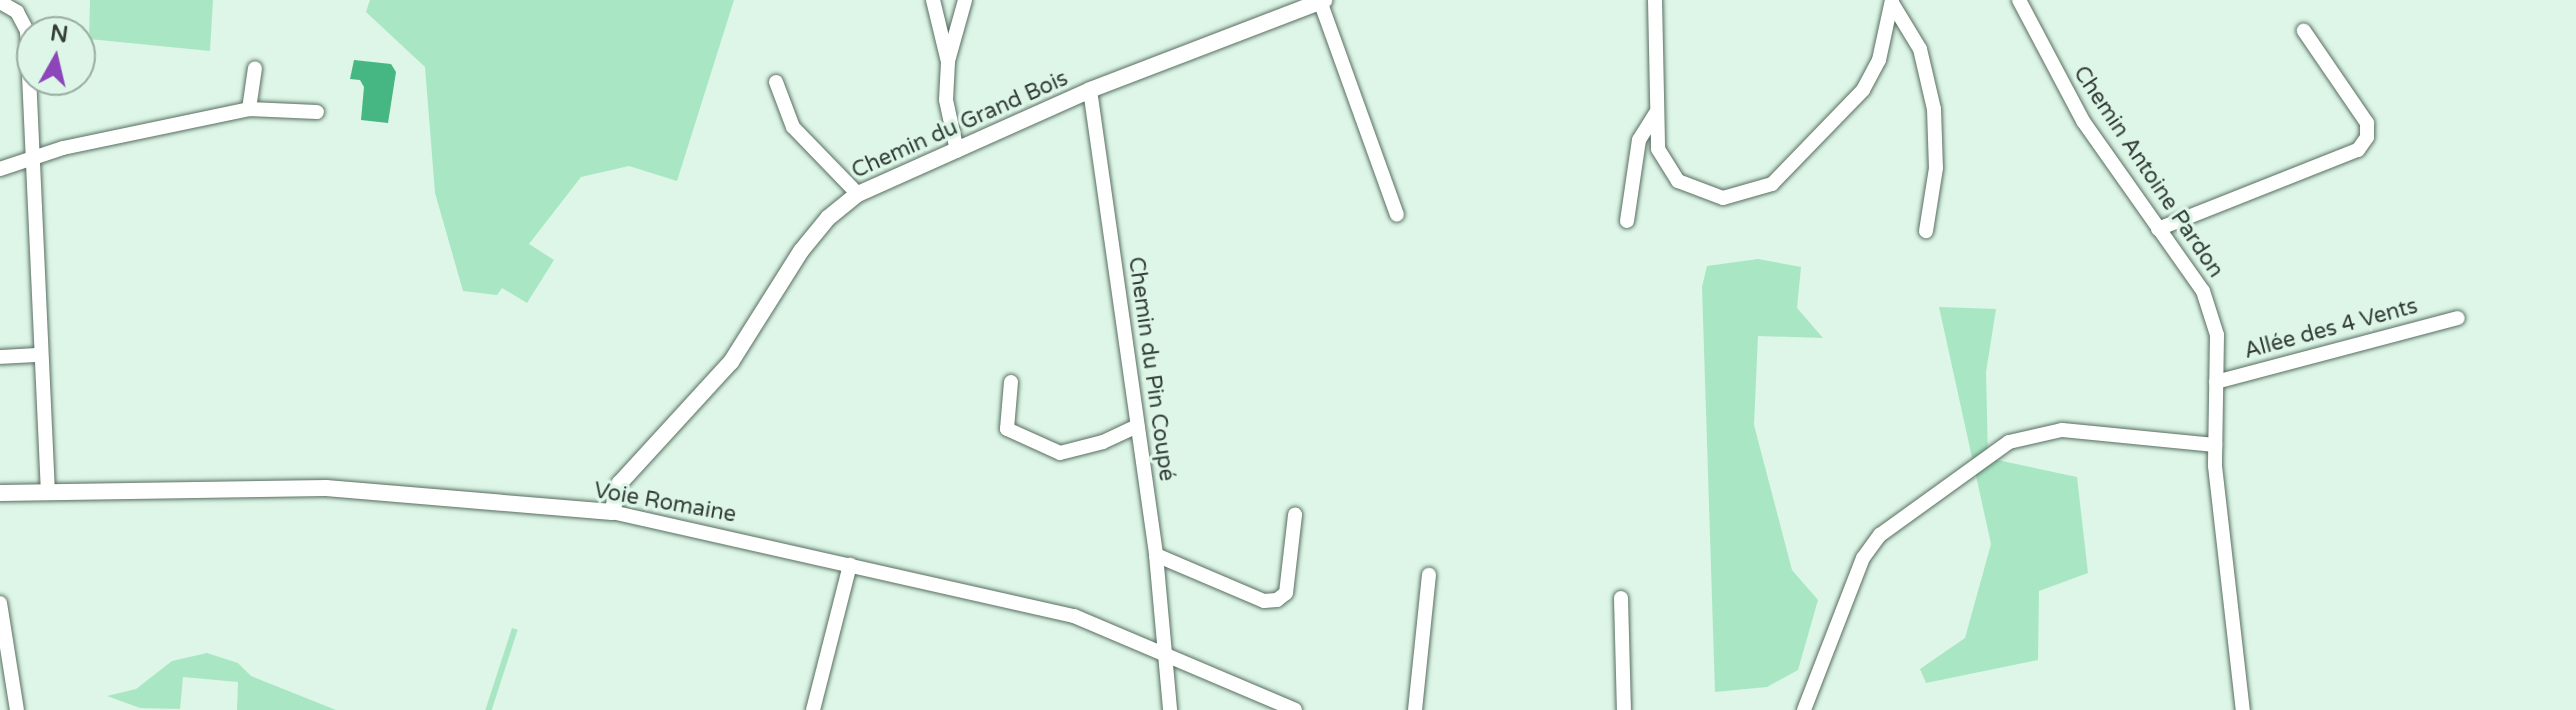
<!DOCTYPE html>
<meta charset="utf-8">
<style>
body{margin:0}
#map{position:relative;width:2576px;height:710px;overflow:hidden;background:#ddf6e7;font-family:"Varela Round",sans-serif}
div>[style]{position:absolute}
.green>*{inset:0;background:#a9e7c4;transform-origin:0 0}
.water>*{inset:0;background:#46b782}
.roads{filter:drop-shadow(0 0 2px #586e61) drop-shadow(0 0 2px #586e61)}
.minor>*{height:14px;margin:-7px;padding:0 7px;transform-origin:7px;border-radius:7px;background:#fff}
.tertiary>*{height:16px;margin:-8px;padding:0 8px;transform-origin:8px;border-radius:8px;background:#fff}
span{translate:-50% -50%;white-space:nowrap;text-align:center;line-height:1.15;-webkit-text-stroke:7px #ddf6e7;paint-order:stroke}
.street-label{font-size:22px;color:#343e38}
.north{position:absolute;left:16px;top:16px;width:80px;height:80px;box-sizing:border-box;background:#ddf6e7;border:2px solid #99aca1;border-radius:50%;rotate:8deg;font-size:22px;font-weight:700;line-height:32px;text-align:center;color:#343e38}
.north::after{content:'';display:block;margin:auto;width:28px;height:36px;background:#8c46b9;clip-path:polygon(50% 0,100% 100%,50% 72%,0 100%)}
</style>
<div id="map">
<div class="green">
<div style="clip-path:polygon(90px 0,213px 0,210px 51px,89px 39px)"></div>
<div style="clip-path:polygon(370px 0,734px 0,677px 181px,629px 166px,581px 177px,529px 244px,554px 260px,527px 303px,502px 288px,497px 295px,463px 291px,435px 193px,425px 67px,366px 12px)"></div>
<div style="clip-path:polygon(1758px 259px,1801px 267px,1797px 308px,1823px 338px,1758px 336px,1754px 425px,1792px 570px,1818px 600px,1798px 670px,1767px 687px,1715px 692px,1702px 287px,1707px 266px)"></div>
<div style="clip-path:polygon(1939px 307px,1996px 309px,1986px 372px,1988px 458px,2077px 477px,2088px 573px,2039px 591px,2038px 660px,1926px 683px,1920px 669px,1965px 638px,1991px 544px)"></div>
<div style="left:512px;top:628px;width:6px;height:88px;rotate:18deg"></div>
<div style="clip-path:polygon(207px 653px,238px 663px,251px 676px,336px 710px,237px 710px,238px 682px,183px 677px,180px 709px,140px 708px,107px 696px,136px 689px,172px 661px)"></div>
</div>
<div class="water">
<div style="clip-path:polygon(354px 60px,391px 64px,396px 72px,388px 123px,361px 120px,364px 87px,360px 80px,350px 79px)"></div>
</div>
<div class="roads">
<div class="minor">
<div style="left:933px;top:0;width:64px;rotate:76.4deg"></div>
<div style="left:948px;top:62px;width:38px;rotate:93deg"></div>
<div style="left:946px;top:100px;width:52px;rotate:77.8deg"></div>
<div style="left:1655px;top:0;width:149px;rotate:88.8deg"></div>
<div style="left:1658px;top:149px;width:38px;rotate:58deg"></div>
<div style="left:1678px;top:181px;width:48px;rotate:20.7deg"></div>
<div style="left:1723px;top:198px;width:51px;rotate:-15.9deg"></div>
<div style="left:1772px;top:184px;width:131px;rotate:-45.9deg"></div>
<div style="left:1863px;top:90px;width:34px;rotate:-62deg"></div>
<div style="left:1879px;top:60px;width:61px;rotate:-77.8deg"></div>
<div style="left:2019px;top:0;width:137px;rotate:62.1deg"></div>
<div style="left:2083px;top:121px;width:208px;rotate:54.8deg"></div>
<div style="left:2203px;top:291px;width:46px;rotate:72.3deg"></div>
<div style="left:2217px;top:335px;width:131px;rotate:90.9deg"></div>
<div style="left:2215px;top:466px;width:246px;rotate:83.5deg"></div>
<div style="left:1320px;top:1px;width:227px;rotate:70.2deg"></div>
<div style="left:0;top:2px;width:20px;rotate:30deg"></div>
<div style="left:17px;top:12px;width:21px;rotate:62deg"></div>
<div style="left:27px;top:31px;width:461px;rotate:87.4deg"></div>
<div style="left:1892px;top:3px;width:54px;rotate:58.7deg"></div>
<div style="left:1920px;top:49px;width:62px;rotate:76.9deg"></div>
<div style="left:1934px;top:109px;width:59px;rotate:88.1deg"></div>
<div style="left:1936px;top:168px;width:64px;rotate:99deg"></div>
<div style="left:948px;top:61px;width:63px;rotate:-74.4deg"></div>
<div style="left:776px;top:82px;width:48px;rotate:69.3deg"></div>
<div style="left:793px;top:127px;width:93px;rotate:45.9deg"></div>
<div style="left:1090px;top:90px;width:470px;rotate:81.9deg"></div>
<div style="left:1156px;top:555px;width:156px;rotate:84.8deg"></div>
<div style="left:249px;top:109px;width:41px;rotate:-81.7deg"></div>
<div style="left:0;top:169px;width:66px;rotate:-18.4deg"></div>
<div style="left:63px;top:148px;width:190px;rotate:-11.8deg"></div>
<div style="left:249px;top:109px;width:68px;rotate:2.5deg"></div>
<div style="left:1627px;top:221px;width:82px;rotate:-81.6deg"></div>
<div style="left:1639px;top:140px;width:31px;rotate:-58deg"></div>
<div style="left:2158px;top:229px;width:215px;rotate:-21.6deg"></div>
<div style="left:2358px;top:150px;width:16px;rotate:-55deg"></div>
<div style="left:2367px;top:137px;width:14px;rotate:-90deg"></div>
<div style="left:2367px;top:123px;width:112px;rotate:-124.4deg"></div>
<div style="left:0;top:357px;width:39px;rotate:-3deg"></div>
<div style="left:1011px;top:382px;width:47px;rotate:94.9deg"></div>
<div style="left:1007px;top:429px;width:58px;rotate:24.4deg"></div>
<div style="left:1060px;top:453px;width:44px;rotate:-14.3deg"></div>
<div style="left:1103px;top:442px;width:38px;rotate:-25deg"></div>
<div style="left:2216px;top:382px;width:250px;rotate:-14.8deg"></div>
<div style="left:612px;top:512px;width:474px;rotate:12.7deg"></div>
<div style="left:1074px;top:616px;width:240px;rotate:23deg"></div>
<div style="left:1156px;top:555px;width:117px;rotate:23.1deg"></div>
<div style="left:1264px;top:601px;width:13px;rotate:-4deg"></div>
<div style="left:1277px;top:600px;width:11px;rotate:-38deg"></div>
<div style="left:1286px;top:593px;width:79px;rotate:-83.4deg"></div>
<div style="left:1621px;top:598px;width:112px;rotate:88.5deg"></div>
<div style="left:0;top:603px;width:108px;rotate:81deg"></div>
<div style="left:813px;top:710px;width:150px;rotate:-75.7deg"></div>
<div style="left:1415px;top:710px;width:136px;rotate:-84.1deg"></div>
<div style="left:1804px;top:710px;width:163px;rotate:-68.8deg"></div>
<div style="left:1863px;top:558px;width:29px;rotate:-54deg"></div>
<div style="left:1880px;top:535px;width:159px;rotate:-35.8deg"></div>
<div style="left:2009px;top:442px;width:54px;rotate:-12.8deg"></div>
<div style="left:2062px;top:430px;width:154px;rotate:5.6deg"></div>
</div>
<div class="tertiary">
<div style="left:0;top:493px;width:326px;rotate:-0.9deg"></div>
<div style="left:326px;top:488px;width:287px;rotate:4.8deg"></div>
<div style="left:612px;top:512px;width:30px;rotate:-75deg"></div>
<div style="left:620px;top:483px;width:164px;rotate:-47.5deg"></div>
<div style="left:731px;top:362px;width:131px;rotate:-57.8deg"></div>
<div style="left:801px;top:251px;width:43px;rotate:-50.7deg"></div>
<div style="left:828px;top:218px;width:38px;rotate:-39deg"></div>
<div style="left:858px;top:194px;width:254px;rotate:-24.1deg"></div>
<div style="left:1090px;top:90px;width:251px;rotate:-21deg"></div>
</div>
</div>
<div class="street-label">
<span style="left:960px;top:125px;rotate:-24deg">Chemin du Grand Bois</span>
<span style="left:2148px;top:172px;rotate:56deg">Chemin Antoine Pardon</span>
<span style="left:2331px;top:329px;rotate:-15deg">Allée des 4 Vents</span>
<span style="left:1151px;top:369px;rotate:82deg">Chemin du Pin Coupé</span>
<span style="left:665px;top:503px;rotate:10deg">Voie Romaine</span>
</div>
<div class="north">N</div>
</div>
